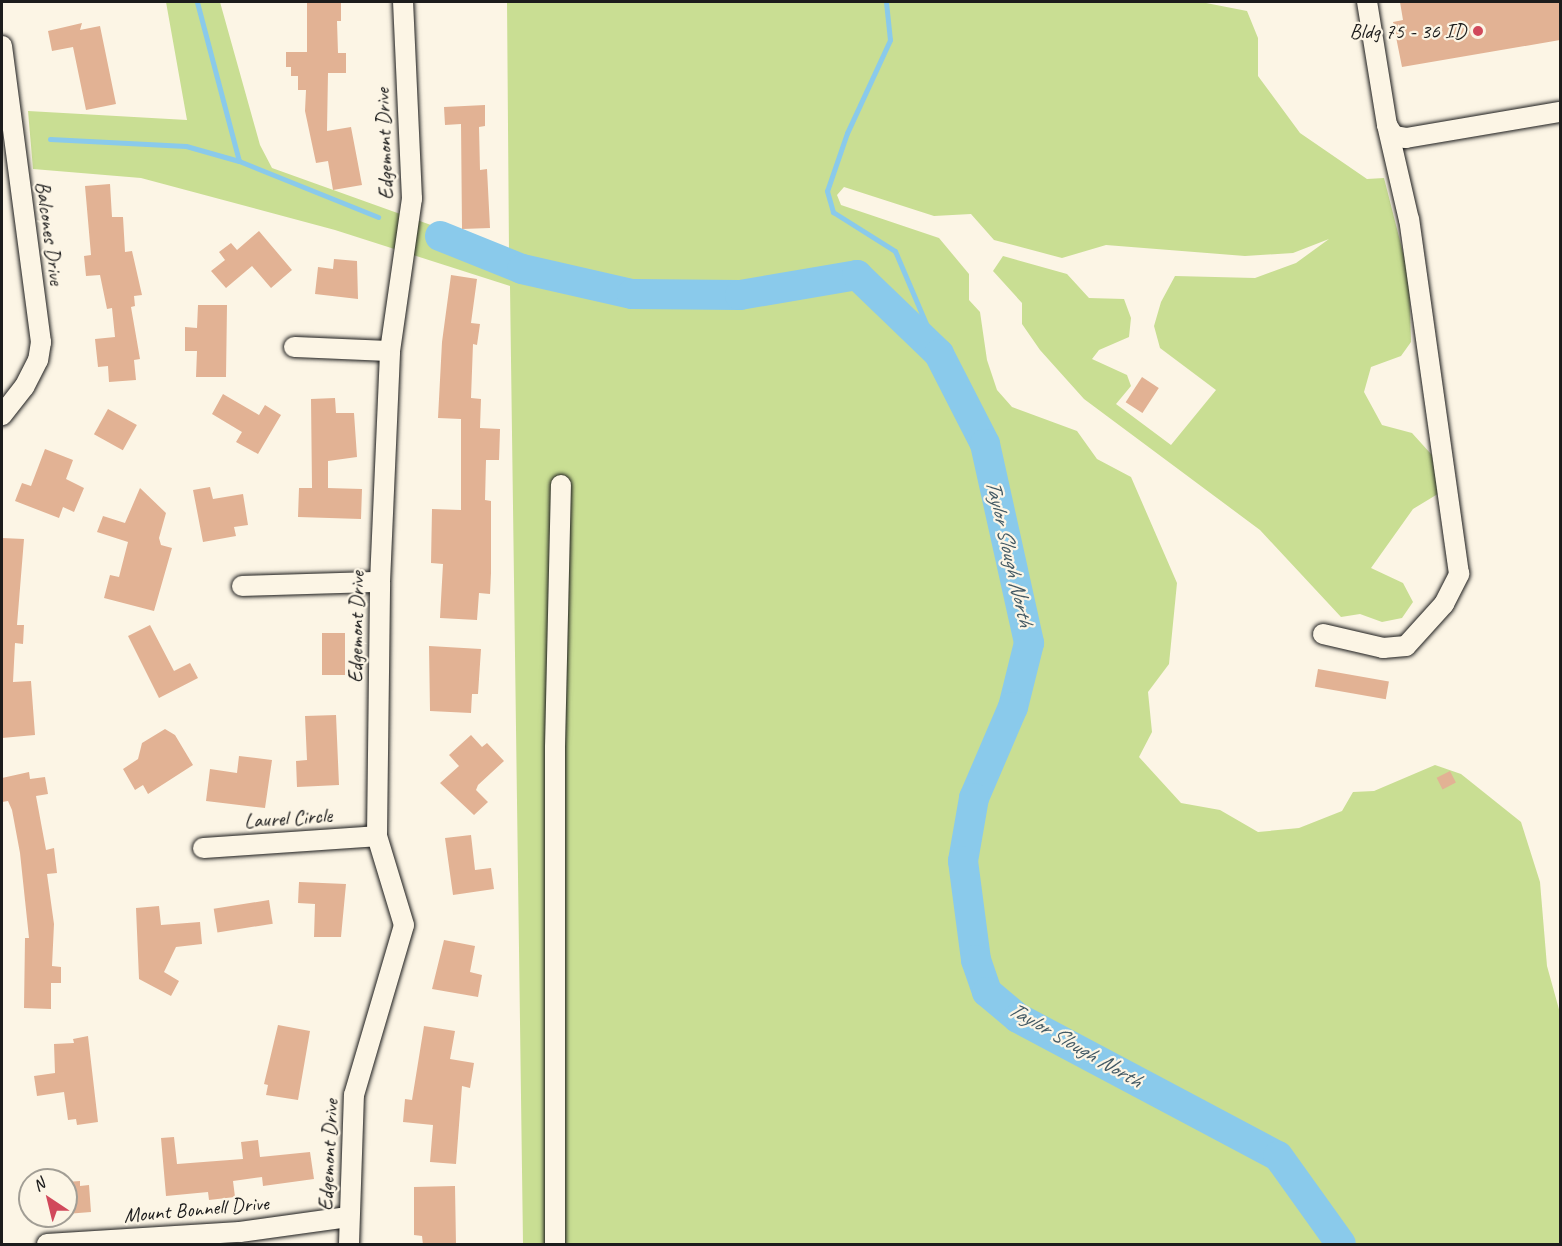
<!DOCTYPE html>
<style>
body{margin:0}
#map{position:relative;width:1562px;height:1246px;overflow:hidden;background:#fcf5e5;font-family:Caveat,sans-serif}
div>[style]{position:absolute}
.green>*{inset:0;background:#c9de93}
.stream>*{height:5px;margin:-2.5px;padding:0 2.5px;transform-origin:2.5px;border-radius:2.5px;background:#8acaeb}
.river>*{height:30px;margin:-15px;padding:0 15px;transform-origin:15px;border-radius:15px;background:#8acaeb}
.building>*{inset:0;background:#e2b294;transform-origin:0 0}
.roads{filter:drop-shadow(0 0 2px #1c1c1c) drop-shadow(0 0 2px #1c1c1c)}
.minor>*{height:20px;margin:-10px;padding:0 10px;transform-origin:10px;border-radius:10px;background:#fcf5e5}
.dots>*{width:16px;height:16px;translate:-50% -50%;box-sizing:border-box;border:3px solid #fcf5e5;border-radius:50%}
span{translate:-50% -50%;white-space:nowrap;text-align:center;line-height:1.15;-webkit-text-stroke:4.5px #fcf5e5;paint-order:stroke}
.poi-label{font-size:21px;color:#1c1c1c}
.right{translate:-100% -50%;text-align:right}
.street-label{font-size:21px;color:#1c1c1c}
.water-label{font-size:22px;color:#425964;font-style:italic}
.frame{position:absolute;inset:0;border:3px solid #1c1c1c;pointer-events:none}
.north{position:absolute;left:18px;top:1168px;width:60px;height:60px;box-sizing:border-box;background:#fcf5e5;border:2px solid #a29e95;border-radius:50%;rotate:325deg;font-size:16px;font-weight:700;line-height:24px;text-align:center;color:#1c1c1c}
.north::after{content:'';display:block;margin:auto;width:21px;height:27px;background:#d1495b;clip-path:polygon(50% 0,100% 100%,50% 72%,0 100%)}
</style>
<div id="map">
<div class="green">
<div style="clip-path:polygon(166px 2px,220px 2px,260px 145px,272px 168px,509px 253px,507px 2px,1201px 2px,1247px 11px,1258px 38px,1258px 76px,1300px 133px,1367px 179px,1384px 178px,1409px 276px,1411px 342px,1401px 356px,1371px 367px,1364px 392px,1382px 425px,1412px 433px,1440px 464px,1441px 492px,1413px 509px,1371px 568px,1403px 583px,1413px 602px,1402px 618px,1382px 622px,1360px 614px,1341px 617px,1260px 530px,1084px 399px,1040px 350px,1022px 324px,1022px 303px,993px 271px,1003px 256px,1067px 274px,1089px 298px,1124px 299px,1131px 318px,1129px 337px,1099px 350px,1092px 359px,1127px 375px,1131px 386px,1116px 404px,1171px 445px,1216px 390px,1160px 348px,1154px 326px,1161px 302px,1175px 276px,1255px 278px,1296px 263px,1329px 239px,1293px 253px,1245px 256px,1106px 245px,1062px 258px,994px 240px,971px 214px,934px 216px,844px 187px,837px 195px,841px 205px,939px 238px,969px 274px,969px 300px,980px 312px,987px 360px,997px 390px,1012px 407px,1077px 431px,1097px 459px,1131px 477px,1177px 583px,1169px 664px,1148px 692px,1152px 732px,1139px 757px,1181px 803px,1220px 810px,1258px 832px,1299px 828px,1342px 811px,1353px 792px,1374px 791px,1435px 765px,1461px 774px,1521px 822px,1540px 882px,1547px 966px,1560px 1013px,1560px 1244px,523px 1244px,510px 286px,335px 230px,141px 178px,33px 169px,28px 111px,187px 120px)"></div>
</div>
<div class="stream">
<div style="left:197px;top:2px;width:164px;rotate:75.2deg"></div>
<div style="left:239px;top:161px;width:150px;rotate:21.9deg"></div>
<div style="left:886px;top:2px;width:38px;rotate:84deg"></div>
<div style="left:890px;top:40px;width:102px;rotate:114.8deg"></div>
<div style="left:847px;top:133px;width:61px;rotate:109deg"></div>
<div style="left:827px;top:191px;width:22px;rotate:74deg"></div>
<div style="left:833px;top:212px;width:73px;rotate:32.2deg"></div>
<div style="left:895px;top:251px;width:112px;rotate:66.9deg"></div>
<div style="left:50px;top:139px;width:136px;rotate:2.9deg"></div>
<div style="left:186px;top:146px;width:55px;rotate:15.8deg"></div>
</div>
<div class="river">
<div style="left:440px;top:236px;width:88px;rotate:21.9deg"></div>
<div style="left:522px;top:269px;width:113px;rotate:12.8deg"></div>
<div style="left:632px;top:294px;width:108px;rotate:0.5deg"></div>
<div style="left:740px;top:295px;width:119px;rotate:-9.7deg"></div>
<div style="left:857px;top:275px;width:114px;rotate:43.9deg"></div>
<div style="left:939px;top:354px;width:101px;rotate:62.9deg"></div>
<div style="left:985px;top:444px;width:204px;rotate:77.5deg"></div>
<div style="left:1029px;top:643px;width:66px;rotate:104deg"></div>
<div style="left:1013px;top:707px;width:99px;rotate:113.2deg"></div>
<div style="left:974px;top:798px;width:64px;rotate:99.9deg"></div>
<div style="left:963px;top:861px;width:100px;rotate:82.5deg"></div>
<div style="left:976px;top:960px;width:34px;rotate:71deg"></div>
<div style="left:987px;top:992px;width:40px;rotate:40deg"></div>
<div style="left:1018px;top:1018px;width:294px;rotate:28deg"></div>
<div style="left:1278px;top:1156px;width:108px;rotate:54.4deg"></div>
</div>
<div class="building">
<div style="clip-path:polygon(307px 2px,341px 2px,341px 21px,337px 21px,338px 53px,346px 53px,346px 73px,328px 73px,327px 131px,351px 127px,362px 185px,333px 190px,328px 161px,316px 163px,305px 111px,306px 90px,298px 90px,298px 76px,291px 76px,291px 67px,286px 67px,286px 52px,307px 52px)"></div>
<div style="clip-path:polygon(1400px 2px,1560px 2px,1560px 40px,1402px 67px,1393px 22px,1403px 20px)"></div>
<div style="clip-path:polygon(82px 23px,80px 30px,100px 26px,116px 104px,86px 110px,73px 47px,52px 51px,48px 31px)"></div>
<div style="clip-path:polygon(485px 105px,485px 126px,479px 127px,480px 170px,487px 169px,490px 228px,462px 229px,461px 124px,445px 125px,444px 107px)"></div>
<div style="clip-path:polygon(110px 184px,112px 217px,123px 217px,125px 252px,132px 251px,142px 295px,134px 296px,135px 306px,131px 307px,140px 359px,134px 360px,136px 380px,109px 382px,108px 366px,98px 367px,95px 339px,115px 337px,112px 308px,107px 309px,100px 275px,86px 276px,84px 256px,91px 255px,85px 186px)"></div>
<div style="clip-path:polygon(259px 231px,292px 270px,271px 288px,252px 266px,226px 288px,211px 271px,225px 260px,219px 252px,231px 243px,237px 250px)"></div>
<div style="clip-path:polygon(334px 259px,357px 261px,358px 299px,315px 294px,318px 267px,333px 269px)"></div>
<div style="clip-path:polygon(451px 275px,477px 279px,471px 323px,480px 324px,477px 345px,473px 344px,471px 398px,481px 399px,480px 428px,500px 429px,499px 460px,486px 460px,485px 500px,491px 501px,491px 573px,490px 594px,479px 593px,477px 620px,440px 618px,443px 564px,431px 563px,432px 509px,461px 510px,461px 419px,438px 418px,442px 342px)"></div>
<div style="clip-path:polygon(198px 305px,227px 305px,226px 377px,196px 377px,197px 351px,185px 351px,185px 327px,197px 328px)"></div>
<div style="left:1142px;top:377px;width:20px;height:30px;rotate:33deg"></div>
<div style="clip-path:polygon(223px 394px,259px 415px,265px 405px,281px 415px,258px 454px,236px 442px,242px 432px,212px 414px)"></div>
<div style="clip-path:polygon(335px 398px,336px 413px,354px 413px,357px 457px,328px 461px,328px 488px,362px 489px,361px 519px,298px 517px,299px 488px,312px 488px,311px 399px)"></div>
<div style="left:108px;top:409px;width:33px;height:29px;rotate:29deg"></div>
<div style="clip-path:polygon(45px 449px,73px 460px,66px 479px,84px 488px,74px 512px,63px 507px,59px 518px,15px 501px,22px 483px,31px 486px)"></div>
<div style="clip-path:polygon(210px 487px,213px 499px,243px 494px,248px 525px,234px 527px,236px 536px,203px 542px,193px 490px)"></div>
<div style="clip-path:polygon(140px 488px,166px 513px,159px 538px,161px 545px,172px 548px,154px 611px,104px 598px,110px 575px,119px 577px,128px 542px,97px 532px,103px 516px,125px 523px)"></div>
<div style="clip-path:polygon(2px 538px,24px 539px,17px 625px,24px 625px,23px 644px,15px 643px,13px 682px,31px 681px,35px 735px,2px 738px)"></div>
<div style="clip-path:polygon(150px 625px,174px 671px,190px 663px,198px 678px,159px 698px,128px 636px)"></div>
<div style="left:322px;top:633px;width:23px;height:42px"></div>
<div style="clip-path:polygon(429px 646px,481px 649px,478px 694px,472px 694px,471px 713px,430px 711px)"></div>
<div style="left:1318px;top:669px;width:72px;height:18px;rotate:10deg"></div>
<div style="clip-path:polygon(336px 715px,339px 785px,297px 787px,296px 761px,307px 760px,305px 716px)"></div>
<div style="clip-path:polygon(165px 729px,175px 735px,193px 765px,148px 794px,143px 785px,135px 790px,123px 769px,138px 759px,142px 743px)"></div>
<div style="clip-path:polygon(471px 735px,482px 747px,487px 743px,504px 761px,478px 785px,476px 790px,488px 802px,474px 815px,440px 783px,459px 766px,449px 755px)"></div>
<div style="clip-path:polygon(239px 756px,272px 760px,265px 808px,206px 801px,210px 769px,237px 773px)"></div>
<div style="left:1450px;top:771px;width:13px;height:15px;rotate:63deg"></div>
<div style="clip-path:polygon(29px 772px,30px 779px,45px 777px,48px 794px,36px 796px,46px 850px,54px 848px,57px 873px,47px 874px,54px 924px,52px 966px,61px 967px,61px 983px,51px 983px,51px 1009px,24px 1008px,25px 938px,29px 938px,20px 853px,12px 810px,8px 801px,2px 802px,2px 778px)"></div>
<div style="clip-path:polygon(471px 835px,475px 870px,491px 868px,494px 889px,453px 895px,445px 838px)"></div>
<div style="clip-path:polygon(299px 882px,346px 884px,341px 937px,314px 937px,315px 904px,298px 903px)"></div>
<div style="left:269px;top:900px;width:24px;height:56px;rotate:81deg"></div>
<div style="clip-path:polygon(159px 906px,161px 925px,200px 922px,202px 944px,176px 947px,164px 972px,179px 981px,171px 996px,139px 979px,136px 908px)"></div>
<div style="clip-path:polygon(444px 940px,475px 946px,470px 972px,482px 975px,478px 997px,432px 989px)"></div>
<div style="clip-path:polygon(278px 1025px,310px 1031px,298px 1100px,266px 1095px,268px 1085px,264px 1084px)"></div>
<div style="clip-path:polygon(424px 1026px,455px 1031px,450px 1059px,474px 1063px,470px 1088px,462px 1086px,456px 1164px,430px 1162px,433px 1125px,403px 1122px,405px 1099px,412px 1100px)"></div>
<div style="clip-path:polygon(88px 1036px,98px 1122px,77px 1125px,76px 1119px,68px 1120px,64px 1092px,37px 1096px,34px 1076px,55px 1073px,54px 1044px,74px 1043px,73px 1039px)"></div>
<div style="clip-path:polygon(174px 1137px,177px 1164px,243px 1159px,241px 1142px,258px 1140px,260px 1157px,310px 1152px,314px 1179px,263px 1186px,262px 1177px,233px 1181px,235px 1197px,209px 1200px,208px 1192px,166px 1196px,161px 1138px)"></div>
<div style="clip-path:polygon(80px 1181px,80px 1186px,89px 1185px,91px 1212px,66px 1214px,66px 1182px)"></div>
<div style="clip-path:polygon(455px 1186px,456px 1245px,423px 1245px,422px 1236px,414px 1235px,414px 1187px)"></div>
</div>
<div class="roads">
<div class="minor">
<div style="left:2px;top:46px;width:299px;rotate:82.5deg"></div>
<div style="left:41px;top:342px;width:18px;rotate:99deg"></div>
<div style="left:38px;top:360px;width:30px;rotate:117deg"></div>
<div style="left:24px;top:387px;width:36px;rotate:128deg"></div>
<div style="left:1387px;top:125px;width:13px;rotate:58deg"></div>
<div style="left:1394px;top:136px;width:12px;rotate:9deg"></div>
<div style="left:1406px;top:138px;width:156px;rotate:-9.6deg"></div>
<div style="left:294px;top:347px;width:96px;rotate:2.4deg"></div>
<div style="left:242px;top:586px;width:138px;rotate:-1.7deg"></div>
<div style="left:1323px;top:634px;width:62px;rotate:13.1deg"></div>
<div style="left:1383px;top:648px;width:23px;rotate:-5deg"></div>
<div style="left:1406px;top:646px;width:57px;rotate:-47.9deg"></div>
<div style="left:1444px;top:604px;width:34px;rotate:-63deg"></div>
<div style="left:1459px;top:574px;width:358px;rotate:-98deg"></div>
<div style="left:1409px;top:220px;width:98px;rotate:-103deg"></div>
<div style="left:1387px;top:125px;width:125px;rotate:-99.2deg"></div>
<div style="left:203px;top:848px;width:174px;rotate:-3.9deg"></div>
<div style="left:47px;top:1244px;width:193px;rotate:-3.6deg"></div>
<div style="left:240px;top:1232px;width:109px;rotate:-7.9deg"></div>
<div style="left:349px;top:1244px;width:149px;rotate:-88.1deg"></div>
<div style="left:354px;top:1095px;width:177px;rotate:-73.6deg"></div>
<div style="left:404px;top:925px;width:93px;rotate:-106.9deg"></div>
<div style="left:377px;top:836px;width:254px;rotate:-89.3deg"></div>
<div style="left:380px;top:582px;width:231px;rotate:-87.5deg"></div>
<div style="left:390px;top:351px;width:154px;rotate:-81.8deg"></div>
<div style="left:412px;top:199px;width:197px;rotate:-92.6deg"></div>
<div style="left:555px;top:1244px;width:497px;rotate:-90deg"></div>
<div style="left:555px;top:747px;width:262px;rotate:-88.7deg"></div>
</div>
</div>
<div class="dots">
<div style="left:1478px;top:31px;background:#d1495b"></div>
</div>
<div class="poi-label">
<span class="right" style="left:1466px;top:31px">Bldg 75 - 36 ID</span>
</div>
<div class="street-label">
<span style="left:384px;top:144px;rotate:-92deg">Edgemont Drive</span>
<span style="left:50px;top:233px;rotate:82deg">Balcones Drive</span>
<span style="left:356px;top:627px;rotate:-89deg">Edgemont Drive</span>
<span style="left:288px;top:818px;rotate:-4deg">Laurel Circle</span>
<span style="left:328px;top:1155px;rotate:-87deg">Edgemont Drive</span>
<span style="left:196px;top:1209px;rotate:-5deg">Mount Bonnell Drive</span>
</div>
<div class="water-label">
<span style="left:1009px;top:553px;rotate:77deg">Taylor Slough North</span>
<span style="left:1075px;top:1045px;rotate:30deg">Taylor Slough North</span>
</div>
<div class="frame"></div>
<div class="north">N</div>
</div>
